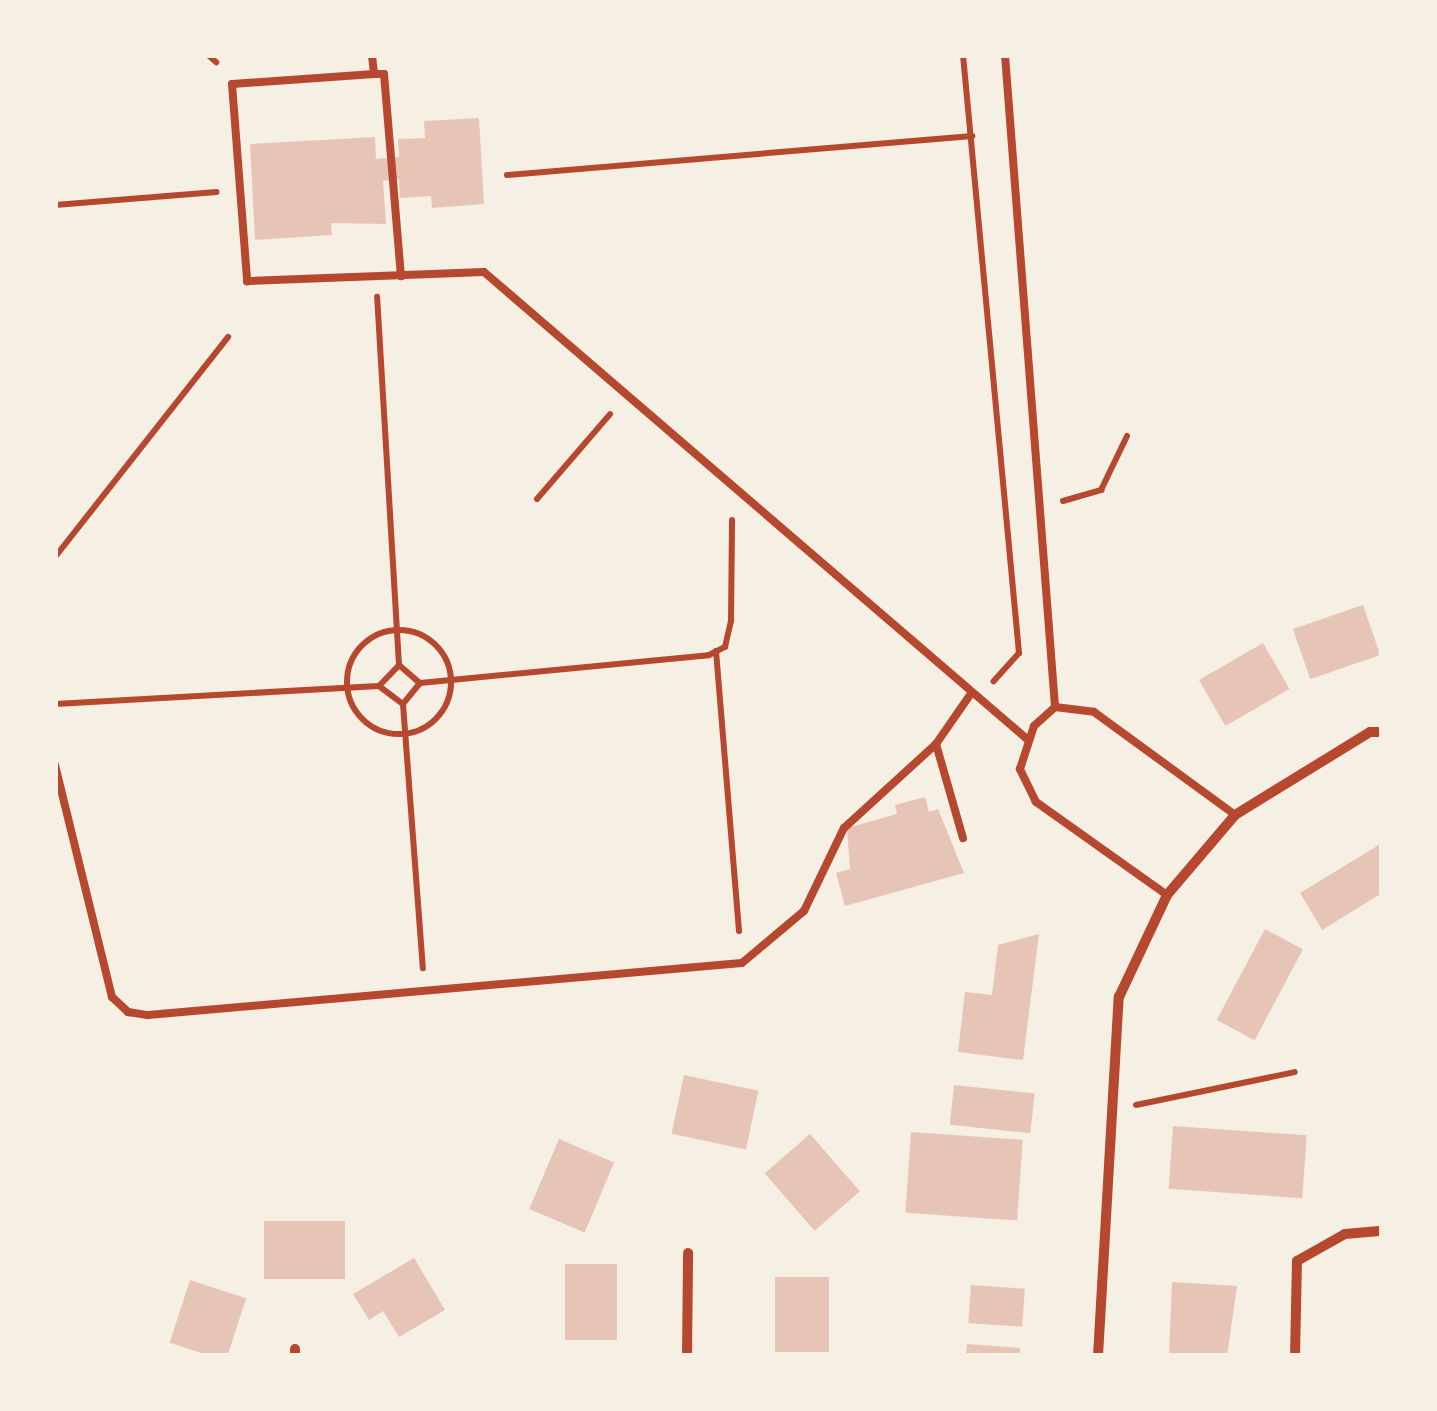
<!DOCTYPE html>
<style>
body{margin:0}
#map{position:relative;width:1437px;height:1411px;overflow:hidden;background:#f6efe4;font-family:"Asap Condensed",sans-serif}
div>[style]{position:absolute}
.building>*{inset:0;background:#e6c5b7;transform-origin:0 0}
.path>*{height:6px;margin:-3px;padding:0 3px;transform-origin:3px;border-radius:3px;background:#b5482f}
.path>.ring{margin:-3px;padding:0;box-sizing:content-box;background:none;border:6px solid #b5482f;border-radius:50%}
.service>*{height:8px;margin:-4px;padding:0 4px;transform-origin:4px;border-radius:4px;background:#b5482f}
.minor>*{height:10px;margin:-5px;padding:0 5px;transform-origin:5px;border-radius:5px;background:#b5482f}
span{translate:-50% -50%;white-space:nowrap;text-align:center;line-height:1.15;-webkit-text-stroke:9px #f6efe4;paint-order:stroke}
.frame{position:absolute;inset:0;border:58px solid #f6efe4;pointer-events:none}
</style>
<div id="map">
<div class="building">
<div style="clip-path:polygon(479px 118px,484px 204px,432px 208px,431px 196px,400px 198px,399px 179px,383px 181px,386px 224px,331px 223px,332px 235px,255px 240px,250px 144px,375px 137px,376px 159px,399px 157px,398px 139px,425px 138px,424px 121px)"></div>
<div style="left:1363px;top:605px;width:53px;height:74px;rotate:71deg"></div>
<div style="left:1263px;top:643px;width:53px;height:74px;rotate:60deg"></div>
<div style="clip-path:polygon(925px 797px,929px 812px,938px 809px,964px 873px,845px 906px,836px 873px,850px 869px,847px 828px,897px 814px,895px 805px)"></div>
<div style="clip-path:polygon(1382px 843px,1382px 893px,1322px 930px,1300px 893px)"></div>
<div style="left:1265px;top:929px;width:43px;height:103px;rotate:28deg"></div>
<div style="clip-path:polygon(1039px 934px,1023px 1060px,958px 1052px,965px 992px,992px 995px,998px 945px)"></div>
<div style="left:684px;top:1075px;width:76px;height:60px;rotate:12deg"></div>
<div style="left:954px;top:1085px;width:81px;height:40px;rotate:6deg"></div>
<div style="left:1173px;top:1126px;width:134px;height:63px;rotate:4deg"></div>
<div style="left:911px;top:1132px;width:112px;height:81px;rotate:4deg"></div>
<div style="left:810px;top:1134px;width:76px;height:60px;rotate:49deg"></div>
<div style="left:559px;top:1139px;width:60px;height:76px;rotate:23deg"></div>
<div style="left:345px;top:1221px;width:58px;height:81px;rotate:90deg"></div>
<div style="clip-path:polygon(414px 1258px,445px 1310px,399px 1337px,383px 1311px,369px 1320px,353px 1294px)"></div>
<div style="left:565px;top:1264px;width:52px;height:76px"></div>
<div style="left:775px;top:1277px;width:54px;height:75px"></div>
<div style="left:190px;top:1280px;width:59px;height:66px;rotate:18deg"></div>
<div style="clip-path:polygon(1172px 1282px,1237px 1286px,1227px 1356px,1169px 1356px)"></div>
<div style="left:971px;top:1285px;width:54px;height:38px;rotate:4deg"></div>
<div style="clip-path:polygon(967px 1344px,1020px 1348px,1020px 1356px,966px 1356px)"></div>
</div>
<div class="path">
<div style="left:208px;top:55px;width:11px;rotate:41deg"></div>
<div style="left:963px;top:55px;width:601px;rotate:84.65deg"></div>
<div style="left:1019px;top:653px;width:38px;rotate:132deg"></div>
<div style="left:507px;top:175px;width:467px;rotate:-4.8deg"></div>
<div style="left:55px;top:205px;width:162px;rotate:-4.6deg"></div>
<div style="left:537px;top:499px;width:112px;rotate:-49.3deg"></div>
<div style="left:1063px;top:501px;width:40px;rotate:-16deg"></div>
<div style="left:1101px;top:490px;width:60px;rotate:-64.3deg"></div>
<div style="left:55px;top:557px;width:280px;rotate:-51.8deg"></div>
<div class="ring" style="left:347px;top:630px;width:98px;height:98px"></div>
<div style="left:716px;top:651px;width:281px;rotate:85.3deg"></div>
<div style="left:399px;top:665px;width:28px;rotate:41deg"></div>
<div style="left:420px;top:683px;width:290px;rotate:-5.5deg"></div>
<div style="left:709px;top:655px;width:18px;rotate:-27deg"></div>
<div style="left:725px;top:647px;width:27px;rotate:-77deg"></div>
<div style="left:731px;top:621px;width:101px;rotate:-89.4deg"></div>
<div style="left:420px;top:683px;width:27px;rotate:129deg"></div>
<div style="left:403px;top:704px;width:265px;rotate:85.7deg"></div>
<div style="left:379px;top:686px;width:30px;rotate:37deg"></div>
<div style="left:55px;top:704px;width:324px;rotate:-3.2deg"></div>
<div style="left:379px;top:686px;width:29px;rotate:-46deg"></div>
<div style="left:399px;top:665px;width:369px;rotate:-93.4deg"></div>
<div style="left:1136px;top:1105px;width:162px;rotate:-11.7deg"></div>
</div>
<div class="service">
<div style="left:372px;top:55px;width:19px;rotate:84deg"></div>
<div style="left:374px;top:74px;width:142px;rotate:176deg"></div>
<div style="left:232px;top:84px;width:198px;rotate:85.6deg"></div>
<div style="left:247px;top:281px;width:237px;rotate:-2.2deg"></div>
<div style="left:484px;top:272px;width:716px;rotate:40.7deg"></div>
<div style="left:1005px;top:55px;width:654px;rotate:85.61deg"></div>
<div style="left:374px;top:74px;width:10px"></div>
<div style="left:384px;top:74px;width:203px;rotate:85.2deg"></div>
<div style="left:936px;top:744px;width:98px;rotate:74deg"></div>
<div style="left:55px;top:765px;width:239px;rotate:76.2deg"></div>
<div style="left:112px;top:997px;width:22px;rotate:43deg"></div>
<div style="left:128px;top:1012px;width:20px;rotate:9deg"></div>
<div style="left:148px;top:1015px;width:596px;rotate:-5deg"></div>
<div style="left:742px;top:963px;width:81px;rotate:-40deg"></div>
<div style="left:804px;top:911px;width:92px;rotate:-64.3deg"></div>
<div style="left:844px;top:828px;width:125px;rotate:-42.4deg"></div>
<div style="left:936px;top:744px;width:63px;rotate:-55.3deg"></div>
<div style="left:1167px;top:895px;width:161px;rotate:-144.6deg"></div>
<div style="left:1036px;top:802px;width:37px;rotate:-116deg"></div>
<div style="left:1020px;top:769px;width:45px;rotate:-72deg"></div>
<div style="left:1034px;top:726px;width:28px;rotate:-42deg"></div>
<div style="left:1055px;top:707px;width:39px;rotate:7deg"></div>
<div style="left:1094px;top:712px;width:175px;rotate:36.1deg"></div>
</div>
<div class="minor">
<div style="left:295px;top:1349px;width:7px;rotate:90deg"></div>
<div style="left:687px;top:1356px;width:103px;rotate:-89.4deg"></div>
<div style="left:1098px;top:1356px;width:360px;rotate:-86.7deg"></div>
<div style="left:1119px;top:997px;width:113px;rotate:-64.8deg"></div>
<div style="left:1167px;top:895px;width:105px;rotate:-49.6deg"></div>
<div style="left:1235px;top:815px;width:158px;rotate:-31.6deg"></div>
<div style="left:1370px;top:732px;width:12px"></div>
<div style="left:1295px;top:1356px;width:95px;rotate:-88.8deg"></div>
<div style="left:1297px;top:1261px;width:55px;rotate:-29.4deg"></div>
<div style="left:1345px;top:1234px;width:37px;rotate:-5deg"></div>
</div>
<div class="frame"></div>
</div>
